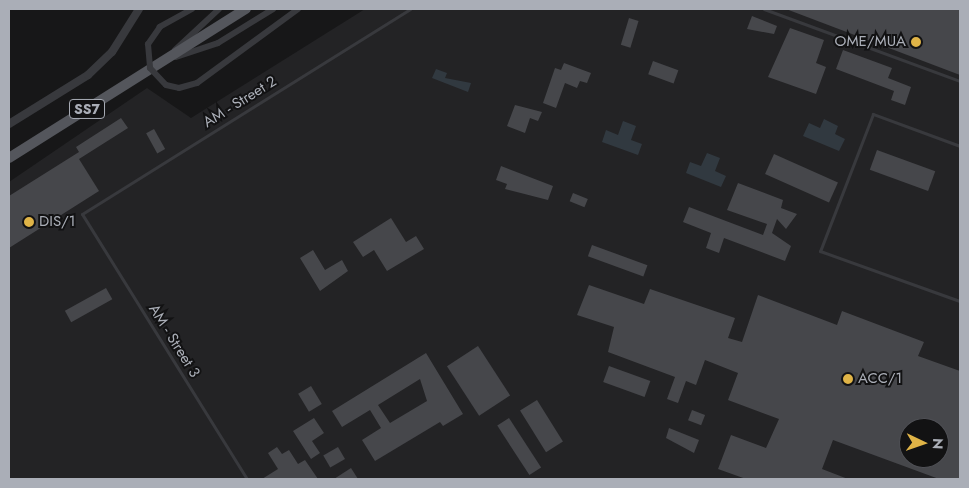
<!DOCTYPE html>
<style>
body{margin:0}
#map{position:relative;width:969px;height:488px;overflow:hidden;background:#171718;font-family:Jost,sans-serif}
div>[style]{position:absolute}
.built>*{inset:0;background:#232325}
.water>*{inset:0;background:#313940}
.building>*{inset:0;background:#46474b;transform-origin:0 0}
.service>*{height:3px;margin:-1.5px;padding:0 1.5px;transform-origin:1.5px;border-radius:1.5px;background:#38393d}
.minor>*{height:6px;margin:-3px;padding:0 3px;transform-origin:3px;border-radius:3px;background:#38393d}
.tertiary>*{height:8px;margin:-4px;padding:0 4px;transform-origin:4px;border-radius:4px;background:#38393d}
.primary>*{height:10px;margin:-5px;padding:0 5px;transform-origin:5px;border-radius:5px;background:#54565c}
.minor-bridge>*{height:6px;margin:-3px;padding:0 3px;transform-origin:3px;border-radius:3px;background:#38393d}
.dots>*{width:14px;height:14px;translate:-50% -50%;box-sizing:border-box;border:2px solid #121213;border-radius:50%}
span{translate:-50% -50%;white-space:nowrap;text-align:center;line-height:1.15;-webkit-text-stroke:4px #121213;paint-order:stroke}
.shield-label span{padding:1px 4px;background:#121213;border:1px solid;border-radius:4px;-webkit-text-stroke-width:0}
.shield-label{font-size:14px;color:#aaaeb7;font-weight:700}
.poi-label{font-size:15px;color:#aaaeb7}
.right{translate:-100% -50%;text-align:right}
.left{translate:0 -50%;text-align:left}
.street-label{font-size:15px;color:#aaaeb7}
.frame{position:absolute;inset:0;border:10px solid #aaaeb7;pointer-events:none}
.north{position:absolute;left:899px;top:418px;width:50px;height:50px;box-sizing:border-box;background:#121213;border:1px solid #4f5055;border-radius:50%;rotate:93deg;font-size:14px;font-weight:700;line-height:20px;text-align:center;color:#aaaeb7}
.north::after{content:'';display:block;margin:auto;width:18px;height:22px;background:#e0b447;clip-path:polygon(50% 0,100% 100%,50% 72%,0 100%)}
</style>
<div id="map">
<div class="built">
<div style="clip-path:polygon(evenodd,365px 9px,960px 9px,960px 479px,9px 479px,9px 182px,147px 88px,191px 118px,365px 9px,909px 428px,939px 428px,939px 458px,909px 458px,909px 428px)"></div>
</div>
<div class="water">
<div style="clip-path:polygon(436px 69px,447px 73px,445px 78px,471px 83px,468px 92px,432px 78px)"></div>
<div style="clip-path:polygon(824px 119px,838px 126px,835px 134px,845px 139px,839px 151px,803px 136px,809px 123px,820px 128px)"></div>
<div style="clip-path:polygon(623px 121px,636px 126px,631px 140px,642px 144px,638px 155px,602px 142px,606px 130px,618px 135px)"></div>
<div style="clip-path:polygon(707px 153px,720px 158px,715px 171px,726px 176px,721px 187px,686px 173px,690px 162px,701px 166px)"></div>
</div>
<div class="building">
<div style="clip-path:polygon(786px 9px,960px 9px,960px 75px)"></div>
<div style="clip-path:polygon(752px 16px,777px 26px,774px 34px,747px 29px)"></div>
<div style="left:629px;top:18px;width:10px;height:28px;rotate:17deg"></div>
<div style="clip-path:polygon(790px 28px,824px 40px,816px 63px,826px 67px,816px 94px,768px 77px)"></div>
<div style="clip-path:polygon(843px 50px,892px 68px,888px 78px,911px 87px,905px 105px,891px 100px,894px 91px,836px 69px)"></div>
<div style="left:653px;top:61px;width:27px;height:14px;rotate:20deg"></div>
<div style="clip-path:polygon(564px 63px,591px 73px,587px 83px,580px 81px,577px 88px,565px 83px,556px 108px,543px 103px,555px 68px,561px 70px)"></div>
<div style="clip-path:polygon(515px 105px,542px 112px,538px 121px,530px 118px,525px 133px,507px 126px)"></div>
<div style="clip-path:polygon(121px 118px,128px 128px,79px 159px,99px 191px,9px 248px,9px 196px,79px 152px,76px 147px)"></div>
<div style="left:154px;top:129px;width:23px;height:9px;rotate:61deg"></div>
<div style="left:877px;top:150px;width:62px;height:21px;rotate:20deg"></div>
<div style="left:774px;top:154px;width:70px;height:22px;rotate:24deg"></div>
<div style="clip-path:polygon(501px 166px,553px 186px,548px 200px,505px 189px,507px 184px,496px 180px)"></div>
<div style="clip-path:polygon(738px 183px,783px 200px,781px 208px,797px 214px,786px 229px,777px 219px,772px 233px,791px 246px,785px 261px,724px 238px,719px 253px,706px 248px,711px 233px,683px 222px,689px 207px,763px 235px,767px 224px,727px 210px)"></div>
<div style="left:573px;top:193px;width:16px;height:9px;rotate:22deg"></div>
<div style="clip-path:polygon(391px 218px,406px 242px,416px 236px,424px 249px,387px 271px,374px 250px,363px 257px,353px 242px)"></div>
<div style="left:592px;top:245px;width:59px;height:12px;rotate:20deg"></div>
<div style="clip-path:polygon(313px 250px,325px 270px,342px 260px,348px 271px,320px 291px,300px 258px)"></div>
<div style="clip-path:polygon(evenodd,589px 285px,644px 304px,650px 289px,735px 318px,728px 338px,742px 342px,758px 295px,837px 325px,842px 311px,924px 342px,918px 356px,960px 371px,960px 479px,939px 479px,833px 440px,822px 469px,848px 479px,746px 479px,718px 469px,731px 435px,766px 448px,779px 419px,728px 400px,738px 373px,705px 360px,696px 385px,686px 381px,678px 403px,667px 399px,675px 377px,608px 352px,614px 327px,577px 315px,589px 285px,909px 428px,939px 428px,939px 458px,909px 458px,909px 428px)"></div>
<div style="left:106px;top:288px;width:13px;height:47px;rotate:61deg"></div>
<div style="left:478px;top:346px;width:59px;height:37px;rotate:57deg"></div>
<div style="clip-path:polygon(evenodd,426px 353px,463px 414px,443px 426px,440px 422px,375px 461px,362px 440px,381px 428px,370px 410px,342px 427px,332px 411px,426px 353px,420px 379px,427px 401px,390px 423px,378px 405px,420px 379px)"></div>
<div style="left:609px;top:366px;width:44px;height:17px;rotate:20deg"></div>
<div style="left:311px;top:386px;width:21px;height:15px;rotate:59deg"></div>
<div style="left:537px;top:400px;width:49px;height:20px;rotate:58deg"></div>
<div style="left:692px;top:410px;width:14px;height:11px;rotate:21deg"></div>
<div style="clip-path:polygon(314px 418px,324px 433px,312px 441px,320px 453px,311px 459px,293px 431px)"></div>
<div style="left:509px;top:418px;width:59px;height:14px;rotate:57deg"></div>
<div style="clip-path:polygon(669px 428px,699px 440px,694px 453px,666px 438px)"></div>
<div style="clip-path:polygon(277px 447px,282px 454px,289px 450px,298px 464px,305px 460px,318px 479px,262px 479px,278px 469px,268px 453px)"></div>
<div style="left:338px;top:447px;width:14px;height:17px;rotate:60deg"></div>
<div style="clip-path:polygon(351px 468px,358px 479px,334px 479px)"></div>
</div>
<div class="service">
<div style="left:764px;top:9px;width:209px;rotate:20.2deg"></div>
<div style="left:960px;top:146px;width:93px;rotate:-159.8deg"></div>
<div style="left:873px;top:114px;width:147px;rotate:111.1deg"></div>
<div style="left:820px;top:251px;width:149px;rotate:19.7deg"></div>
<div style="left:247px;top:479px;width:312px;rotate:-121.9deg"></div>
<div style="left:82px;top:214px;width:387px;rotate:-32deg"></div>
</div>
<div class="minor">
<div style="left:175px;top:50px;width:60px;rotate:-43deg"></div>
<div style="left:176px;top:57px;width:44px;rotate:-18.4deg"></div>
<div style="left:218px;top:43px;width:65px;rotate:-31.7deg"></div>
</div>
<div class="tertiary">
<div style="left:9px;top:124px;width:93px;rotate:-31.8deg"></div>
<div style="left:88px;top:75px;width:33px;rotate:-44deg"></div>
<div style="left:112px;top:52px;width:51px;rotate:-57.9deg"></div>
</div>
<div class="primary">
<div style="left:9px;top:158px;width:280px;rotate:-32.2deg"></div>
</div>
<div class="minor-bridge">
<div style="left:192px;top:9px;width:37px;rotate:151deg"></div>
<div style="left:160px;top:27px;width:21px;rotate:125deg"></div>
<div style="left:148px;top:44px;width:24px;rotate:85deg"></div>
<div style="left:150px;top:68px;width:23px;rotate:47deg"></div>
<div style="left:166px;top:85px;width:13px;rotate:13deg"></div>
<div style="left:179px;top:88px;width:19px;rotate:-16deg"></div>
<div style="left:197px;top:83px;width:125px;rotate:-36.2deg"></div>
</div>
<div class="dots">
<div style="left:916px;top:42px;background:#e0b447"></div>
<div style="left:29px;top:222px;background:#e0b447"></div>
<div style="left:848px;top:379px;background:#e0b447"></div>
</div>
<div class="shield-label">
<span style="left:87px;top:109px">SS7</span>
</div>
<div class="poi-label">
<span class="right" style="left:906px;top:42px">OME/MUA</span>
<span class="left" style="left:39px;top:222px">DIS/1</span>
<span class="left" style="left:858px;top:379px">ACC/1</span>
</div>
<div class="street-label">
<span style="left:240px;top:102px;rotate:-32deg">AM - Street 2</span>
<span style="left:174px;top:341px;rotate:58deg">AM - Street 3</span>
</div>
<div class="frame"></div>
<div class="north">N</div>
</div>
